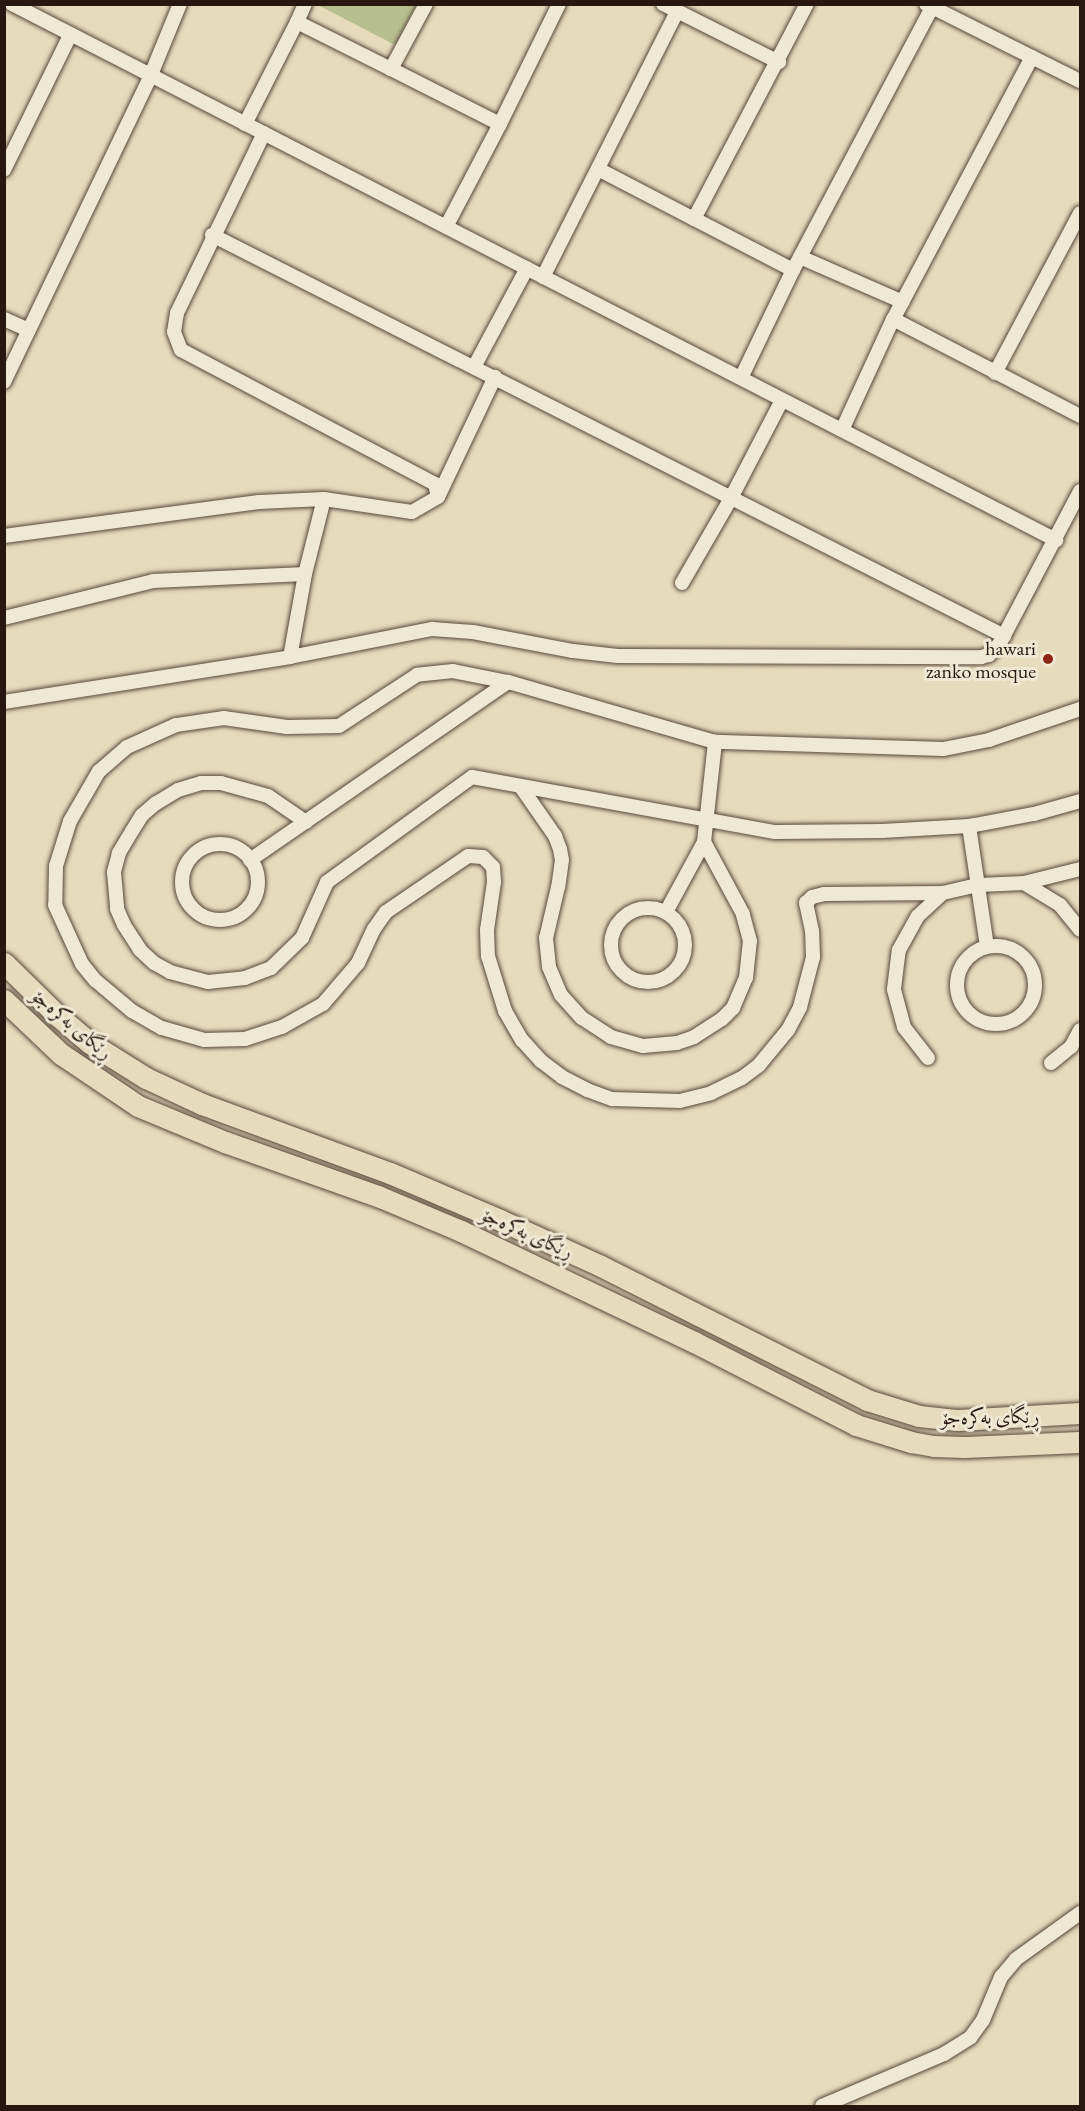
<!DOCTYPE html>
<meta charset="utf-8">
<style>
body{margin:0}
#map{position:relative;width:1085px;height:2111px;overflow:hidden;background:#e6dbbc;font-family:"EB Garamond",Amiri,serif}
div>[style]{position:absolute}
.green>*{inset:0;background:#b8bf8e}
.roads{filter:drop-shadow(0 0 2px #58473b) drop-shadow(0 0 2px #58473b)}
.minor>*{height:14px;margin:-7px;padding:0 7px;transform-origin:7px;border-radius:7px;background:#efe8d3}
.minor>.ring{margin:-7px;padding:0;box-sizing:content-box;background:none;border:14px solid #efe8d3;border-radius:50%}
.primary>*{height:21px;margin:-10.5px;padding:0 10.5px;transform-origin:10.5px;border-radius:10.5px;background:#e6dbbc}
.dots>*{width:16px;height:16px;translate:-50% -50%;box-sizing:border-box;border:3px solid #efe8d3;border-radius:50%}
span{translate:-50% -50%;white-space:nowrap;text-align:center;line-height:1.15;-webkit-text-stroke:6px #efe8d3;paint-order:stroke}
.poi-label{font-size:20px;color:#281610}
.right{translate:-100% -50%;text-align:right}
.street-label{font-size:20px;color:#281610}
.frame{position:absolute;inset:0;border:6px solid #281610;pointer-events:none}
</style>
<div id="map">
<div class="green">
<div style="clip-path:polygon(318px 5px,416px 5px,395px 45px)"></div>
</div>
<div class="roads">
<div class="minor">
<div style="left:12px;top:4px;width:1174px;rotate:27.18deg"></div>
<div style="left:305px;top:4px;width:20px;rotate:114deg"></div>
<div style="left:297px;top:22px;width:105px;rotate:26.6deg"></div>
<div style="left:426px;top:4px;width:74px;rotate:118.3deg"></div>
<div style="left:391px;top:69px;width:122px;rotate:26.8deg"></div>
<div style="left:500px;top:124px;width:116px;rotate:117.7deg"></div>
<div style="left:663px;top:4px;width:130px;rotate:26.6deg"></div>
<div style="left:926px;top:4px;width:172px;rotate:26.6deg"></div>
<div style="left:1032px;top:57px;width:297px;rotate:117.9deg"></div>
<div style="left:893px;top:319px;width:211px;rotate:27.4deg"></div>
<div style="left:245px;top:124px;width:114px;rotate:-63deg"></div>
<div style="left:500px;top:124px;width:134px;rotate:-63.8deg"></div>
<div style="left:264px;top:133px;width:200px;rotate:115.8deg"></div>
<div style="left:177px;top:313px;width:19px;rotate:99deg"></div>
<div style="left:174px;top:332px;width:19px;rotate:69deg"></div>
<div style="left:181px;top:350px;width:287px;rotate:27.8deg"></div>
<div style="left:435px;top:484px;width:13px;rotate:77deg"></div>
<div style="left:438px;top:497px;width:30px;rotate:150deg"></div>
<div style="left:412px;top:512px;width:89px;rotate:-171.6deg"></div>
<div style="left:324px;top:499px;width:77px;rotate:104.2deg"></div>
<div style="left:305px;top:574px;width:84px;rotate:100.2deg"></div>
<div style="left:598px;top:169px;width:108px;rotate:27.5deg"></div>
<div style="left:4px;top:170px;width:150px;rotate:-63.9deg"></div>
<div style="left:212px;top:235px;width:888px;rotate:26.85deg"></div>
<div style="left:800px;top:257px;width:112px;rotate:23.6deg"></div>
<div style="left:793px;top:270px;width:297px;rotate:-62.1deg"></div>
<div style="left:543px;top:277px;width:297px;rotate:-63.2deg"></div>
<div style="left:4px;top:319px;width:27px;rotate:24deg"></div>
<div style="left:474px;top:367px;width:112px;rotate:-61.8deg"></div>
<div style="left:995px;top:373px;width:181px;rotate:-62deg"></div>
<div style="left:741px;top:378px;width:120px;rotate:-64.3deg"></div>
<div style="left:793px;top:270px;width:111px;rotate:-152.7deg"></div>
<div style="left:694px;top:219px;width:243px;rotate:-62.3deg"></div>
<div style="left:4px;top:382px;width:338px;rotate:-64.4deg"></div>
<div style="left:150px;top:77px;width:79px;rotate:-67.7deg"></div>
<div style="left:842px;top:430px;width:122px;rotate:-65.3deg"></div>
<div style="left:438px;top:497px;width:133px;rotate:-64.6deg"></div>
<div style="left:4px;top:536px;width:257px;rotate:-7.6deg"></div>
<div style="left:259px;top:502px;width:65px;rotate:-2.6deg"></div>
<div style="left:682px;top:583px;width:98px;rotate:-60deg"></div>
<div style="left:731px;top:498px;width:110px;rotate:-62.5deg"></div>
<div style="left:4px;top:618px;width:154px;rotate:-13.9deg"></div>
<div style="left:153px;top:581px;width:152px;rotate:-2.6deg"></div>
<div style="left:4px;top:702px;width:290px;rotate:-8.9deg"></div>
<div style="left:290px;top:657px;width:145px;rotate:-11.2deg"></div>
<div style="left:432px;top:629px;width:41px;rotate:4.2deg"></div>
<div style="left:473px;top:632px;width:102px;rotate:10.8deg"></div>
<div style="left:573px;top:651px;width:45px;rotate:6.3deg"></div>
<div style="left:618px;top:656px;width:363px;rotate:0.2deg"></div>
<div style="left:981px;top:657px;width:8px;rotate:-14deg"></div>
<div style="left:989px;top:655px;width:16px;rotate:-47deg"></div>
<div style="left:1000px;top:643px;width:172px;rotate:-62.2deg"></div>
<div style="left:1080px;top:709px;width:96px;rotate:161.2deg"></div>
<div style="left:989px;top:740px;width:47px;rotate:168.9deg"></div>
<div style="left:943px;top:749px;width:228px;rotate:-178.2deg"></div>
<div style="left:715px;top:742px;width:216px;rotate:-163.8deg"></div>
<div style="left:508px;top:682px;width:56px;rotate:-168.7deg"></div>
<div style="left:453px;top:671px;width:36px;rotate:174deg"></div>
<div style="left:417px;top:675px;width:93px;rotate:146.8deg"></div>
<div style="left:339px;top:726px;width:52px;rotate:178.9deg"></div>
<div style="left:287px;top:727px;width:64px;rotate:-171.9deg"></div>
<div style="left:224px;top:718px;width:49px;rotate:171.7deg"></div>
<div style="left:176px;top:725px;width:54px;rotate:155.8deg"></div>
<div style="left:127px;top:747px;width:37px;rotate:139deg"></div>
<div style="left:99px;top:771px;width:58px;rotate:120.1deg"></div>
<div style="left:70px;top:821px;width:47px;rotate:107.3deg"></div>
<div style="left:56px;top:866px;width:39px;rotate:91deg"></div>
<div style="left:55px;top:905px;width:65px;rotate:65.4deg"></div>
<div style="left:82px;top:964px;width:21px;rotate:51deg"></div>
<div style="left:95px;top:980px;width:48px;rotate:40deg"></div>
<div style="left:132px;top:1011px;width:34px;rotate:30deg"></div>
<div style="left:162px;top:1028px;width:44px;rotate:15.9deg"></div>
<div style="left:204px;top:1040px;width:41px;rotate:-1.4deg"></div>
<div style="left:245px;top:1039px;width:39px;rotate:-18deg"></div>
<div style="left:282px;top:1027px;width:47px;rotate:-29.3deg"></div>
<div style="left:323px;top:1004px;width:54px;rotate:-49.5deg"></div>
<div style="left:358px;top:963px;width:38px;rotate:-65deg"></div>
<div style="left:374px;top:929px;width:21px;rotate:-55deg"></div>
<div style="left:386px;top:912px;width:99px;rotate:-34.3deg"></div>
<div style="left:468px;top:856px;width:15px;rotate:4deg"></div>
<div style="left:483px;top:857px;width:14px;rotate:45deg"></div>
<div style="left:493px;top:867px;width:15px;rotate:86deg"></div>
<div style="left:494px;top:882px;width:49px;rotate:98.3deg"></div>
<div style="left:487px;top:930px;width:26px;rotate:88deg"></div>
<div style="left:488px;top:956px;width:58px;rotate:72.8deg"></div>
<div style="left:505px;top:1011px;width:34px;rotate:60deg"></div>
<div style="left:522px;top:1040px;width:28px;rotate:48deg"></div>
<div style="left:541px;top:1061px;width:26px;rotate:37deg"></div>
<div style="left:562px;top:1077px;width:28px;rotate:27deg"></div>
<div style="left:587px;top:1090px;width:27px;rotate:20deg"></div>
<div style="left:612px;top:1099px;width:68px;rotate:1.7deg"></div>
<div style="left:680px;top:1101px;width:32px;rotate:-14deg"></div>
<div style="left:711px;top:1093px;width:34px;rotate:-26deg"></div>
<div style="left:742px;top:1078px;width:21px;rotate:-37deg"></div>
<div style="left:759px;top:1065px;width:45px;rotate:-50.4deg"></div>
<div style="left:788px;top:1030px;width:26px;rotate:-62deg"></div>
<div style="left:800px;top:1007px;width:52px;rotate:-75.4deg"></div>
<div style="left:813px;top:957px;width:26px;rotate:-92deg"></div>
<div style="left:812px;top:931px;width:29px;rotate:-102deg"></div>
<div style="left:806px;top:903px;width:8px;rotate:-45deg"></div>
<div style="left:812px;top:897px;width:12px;rotate:-14deg"></div>
<div style="left:824px;top:894px;width:119px;rotate:-0.5deg"></div>
<div style="left:943px;top:893px;width:37px;rotate:-13deg"></div>
<div style="left:979px;top:885px;width:45px;rotate:-2.5deg"></div>
<div style="left:1024px;top:883px;width:58px;rotate:-14deg"></div>
<div style="left:521px;top:787px;width:60px;rotate:55.2deg"></div>
<div style="left:555px;top:836px;width:14px;rotate:69deg"></div>
<div style="left:560px;top:849px;width:11px;rotate:80deg"></div>
<div style="left:562px;top:860px;width:27px;rotate:98deg"></div>
<div style="left:558px;top:887px;width:52px;rotate:103.2deg"></div>
<div style="left:546px;top:938px;width:29px;rotate:84deg"></div>
<div style="left:549px;top:967px;width:30px;rotate:67deg"></div>
<div style="left:561px;top:995px;width:31px;rotate:48deg"></div>
<div style="left:582px;top:1018px;width:35px;rotate:33deg"></div>
<div style="left:611px;top:1037px;width:33px;rotate:16deg"></div>
<div style="left:643px;top:1046px;width:34px;rotate:-5deg"></div>
<div style="left:677px;top:1043px;width:18px;rotate:-19deg"></div>
<div style="left:694px;top:1037px;width:33px;rotate:-33deg"></div>
<div style="left:722px;top:1019px;width:16px;rotate:-45deg"></div>
<div style="left:733px;top:1008px;width:33px;rotate:-67deg"></div>
<div style="left:746px;top:978px;width:37px;rotate:-84deg"></div>
<div style="left:750px;top:941px;width:28px;rotate:-105deg"></div>
<div style="left:743px;top:914px;width:82px;rotate:-118.4deg"></div>
<div style="left:704px;top:842px;width:101px;rotate:-83.7deg"></div>
<div style="left:306px;top:822px;width:46px;rotate:-145.6deg"></div>
<div style="left:268px;top:796px;width:49px;rotate:-164.5deg"></div>
<div style="left:221px;top:783px;width:20px;rotate:180deg"></div>
<div style="left:201px;top:783px;width:24px;rotate:163deg"></div>
<div style="left:178px;top:790px;width:26px;rotate:149deg"></div>
<div style="left:156px;top:803px;width:18px;rotate:139deg"></div>
<div style="left:142px;top:815px;width:19px;rotate:122deg"></div>
<div style="left:132px;top:831px;width:26px;rotate:121deg"></div>
<div style="left:119px;top:853px;width:20px;rotate:105deg"></div>
<div style="left:114px;top:872px;width:37px;rotate:85deg"></div>
<div style="left:117px;top:909px;width:17px;rotate:66deg"></div>
<div style="left:124px;top:925px;width:30px;rotate:57deg"></div>
<div style="left:140px;top:950px;width:19px;rotate:43deg"></div>
<div style="left:154px;top:963px;width:18px;rotate:29deg"></div>
<div style="left:170px;top:972px;width:39px;rotate:15deg"></div>
<div style="left:208px;top:982px;width:37px;rotate:-6deg"></div>
<div style="left:245px;top:978px;width:28px;rotate:-21deg"></div>
<div style="left:271px;top:968px;width:43px;rotate:-44.1deg"></div>
<div style="left:302px;top:938px;width:61px;rotate:-65.9deg"></div>
<div style="left:327px;top:882px;width:179px;rotate:-35.9deg"></div>
<div style="left:472px;top:777px;width:308px;rotate:10.3deg"></div>
<div style="left:775px;top:832px;width:107px;rotate:-0.5deg"></div>
<div style="left:882px;top:831px;width:87px;rotate:-3.3deg"></div>
<div style="left:969px;top:826px;width:66px;rotate:-10.5deg"></div>
<div style="left:1034px;top:814px;width:48px;rotate:-15.8deg"></div>
<div style="left:969px;top:826px;width:122px;rotate:81.5deg"></div>
<div class="ring" style="left:182px;top:844px;width:62px;height:62px"></div>
<div style="left:250px;top:860px;width:313px;rotate:-34.6deg"></div>
<div style="left:1024px;top:883px;width:42px;rotate:31.4deg"></div>
<div style="left:1060px;top:905px;width:32px;rotate:51deg"></div>
<div class="ring" style="left:611px;top:908px;width:60px;height:60px"></div>
<div style="left:666px;top:912px;width:80px;rotate:-61.5deg"></div>
<div class="ring" style="left:957px;top:946px;width:64px;height:64px"></div>
<div style="left:928px;top:1058px;width:39px;rotate:-128deg"></div>
<div style="left:904px;top:1027px;width:39px;rotate:-105deg"></div>
<div style="left:894px;top:989px;width:39px;rotate:-83deg"></div>
<div style="left:899px;top:950px;width:39px;rotate:-61deg"></div>
<div style="left:918px;top:916px;width:34px;rotate:-43deg"></div>
<div style="left:1051px;top:1063px;width:26px;rotate:-39deg"></div>
<div style="left:1071px;top:1047px;width:19px;rotate:-62deg"></div>
<div style="left:822px;top:2106px;width:133px;rotate:-23.1deg"></div>
<div style="left:944px;top:2054px;width:31px;rotate:-32deg"></div>
<div style="left:970px;top:2038px;width:22px;rotate:-54deg"></div>
<div style="left:983px;top:2020px;width:47px;rotate:-67.3deg"></div>
<div style="left:1001px;top:1977px;width:23px;rotate:-50deg"></div>
<div style="left:1016px;top:1959px;width:79px;rotate:-35.7deg"></div>
</div>
<div class="primary">
<div style="left:4px;top:963px;width:76px;rotate:44.5deg"></div>
<div style="left:58px;top:1016px;width:42px;rotate:40.2deg"></div>
<div style="left:90px;top:1043px;width:66px;rotate:32deg"></div>
<div style="left:146px;top:1078px;width:62px;rotate:24.9deg"></div>
<div style="left:202px;top:1104px;width:200px;rotate:20.2deg"></div>
<div style="left:390px;top:1173px;width:120px;rotate:23.1deg"></div>
<div style="left:500px;top:1220px;width:111px;rotate:24.5deg"></div>
<div style="left:601px;top:1266px;width:298px;rotate:26.7deg"></div>
<div style="left:867px;top:1400px;width:54px;rotate:17.1deg"></div>
<div style="left:919px;top:1416px;width:39px;rotate:6deg"></div>
<div style="left:958px;top:1420px;width:122px;rotate:-3.3deg"></div>
<div style="left:4px;top:1000px;width:79px;rotate:43.5deg"></div>
<div style="left:61px;top:1054px;width:93px;rotate:34deg"></div>
<div style="left:138px;top:1106px;width:94px;rotate:22.5deg"></div>
<div style="left:225px;top:1142px;width:164px;rotate:19.5deg"></div>
<div style="left:380px;top:1197px;width:88px;rotate:22.8deg"></div>
<div style="left:461px;top:1231px;width:258px;rotate:25.5deg"></div>
<div style="left:694px;top:1342px;width:182px;rotate:27.1deg"></div>
<div style="left:856px;top:1425px;width:58px;rotate:17.2deg"></div>
<div style="left:911px;top:1442px;width:23px;rotate:10deg"></div>
<div style="left:934px;top:1446px;width:30px;rotate:2deg"></div>
<div style="left:964px;top:1447px;width:116px;rotate:-2.5deg"></div>
</div>
</div>
<div class="dots">
<div style="left:1048px;top:659px;background:#8f2418"></div>
</div>
<div class="poi-label">
<span class="right" style="left:1036px;top:660px">hawari<br>zanko mosque</span>
</div>
<div class="street-label">
<span style="left:72px;top:1024px;rotate:40deg">ڕێگای بەکرەجۆ</span>
<span style="left:527px;top:1233px;rotate:24deg">ڕێگای بەکرەجۆ</span>
<span style="left:990px;top:1417px;rotate:-1deg">ڕێگای بەکرەجۆ</span>
</div>
<div class="frame"></div>
</div>
